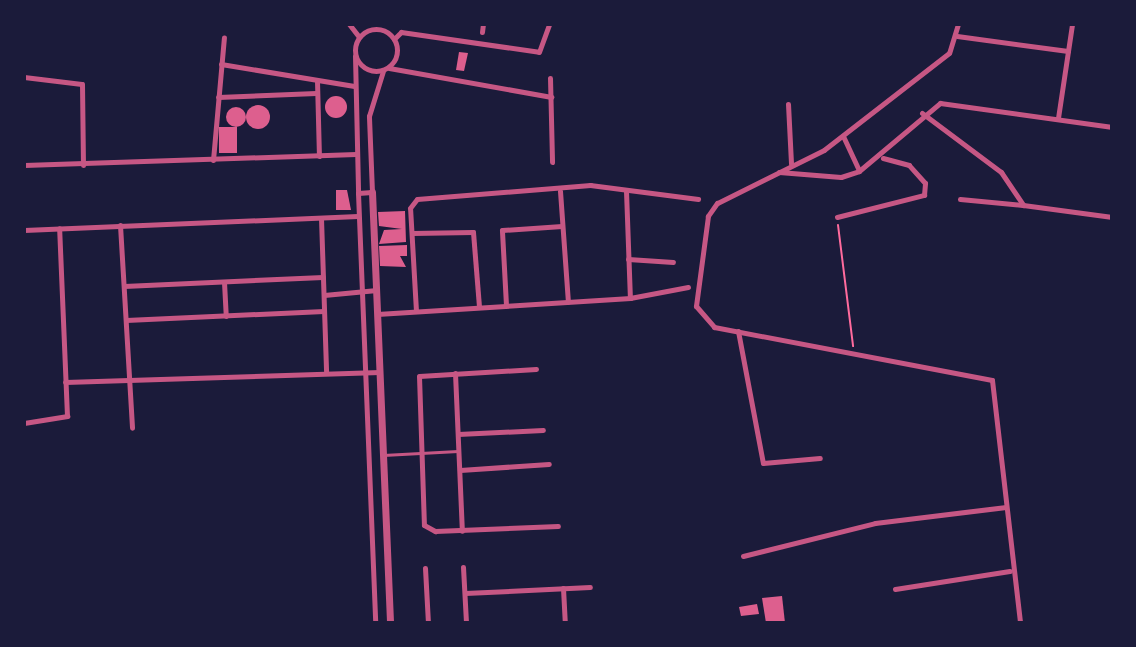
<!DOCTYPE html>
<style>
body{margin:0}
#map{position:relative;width:1136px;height:647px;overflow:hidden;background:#1b1b3a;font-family:Helvetica,sans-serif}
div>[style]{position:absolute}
.building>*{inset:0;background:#dd5f8e;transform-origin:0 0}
.round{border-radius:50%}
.path>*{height:2px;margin:-1px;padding:0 1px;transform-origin:1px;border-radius:1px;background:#ff6b9d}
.service>*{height:3px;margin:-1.5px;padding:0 1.5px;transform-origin:1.5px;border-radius:1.5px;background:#c65784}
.minor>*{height:5px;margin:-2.5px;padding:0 2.5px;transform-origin:2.5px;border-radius:2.5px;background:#c65784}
.minor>.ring{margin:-2.5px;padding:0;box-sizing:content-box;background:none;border:5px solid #c65784;border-radius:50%}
.tertiary>*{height:7px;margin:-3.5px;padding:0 3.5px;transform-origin:3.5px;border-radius:3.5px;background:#c65784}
span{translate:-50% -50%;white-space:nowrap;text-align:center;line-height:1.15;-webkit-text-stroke:6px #1b1b3a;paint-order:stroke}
.frame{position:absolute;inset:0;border:26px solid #1b1b3a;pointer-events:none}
</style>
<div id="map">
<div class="building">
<div style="clip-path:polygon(459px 52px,468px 53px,464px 71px,456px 70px)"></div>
<div class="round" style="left:325px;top:96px;width:22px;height:22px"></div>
<div class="round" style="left:246px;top:105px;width:24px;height:24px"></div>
<div class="round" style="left:226px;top:107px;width:20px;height:20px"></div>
<div style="left:219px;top:127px;width:18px;height:26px"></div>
<div style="clip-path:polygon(336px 190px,347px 190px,351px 210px,336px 210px)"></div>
<div style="clip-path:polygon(405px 211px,406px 242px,379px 244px,384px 230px,402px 229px,379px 226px,378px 212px)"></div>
<div style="clip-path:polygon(407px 245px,407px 256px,400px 256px,406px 267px,380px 266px,379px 246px)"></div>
<div style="clip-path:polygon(782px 596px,785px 623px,766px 623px,762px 598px)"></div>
<div style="clip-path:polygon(757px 604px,759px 614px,741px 616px,739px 607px)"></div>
</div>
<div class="path">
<div style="left:838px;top:225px;width:122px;rotate:82.9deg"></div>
</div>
<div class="service">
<div style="left:383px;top:455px;width:75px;rotate:-3.1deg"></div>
</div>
<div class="minor">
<div style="left:349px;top:24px;width:16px;rotate:52deg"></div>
<div style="left:958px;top:24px;width:30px;rotate:107deg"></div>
<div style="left:949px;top:53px;width:158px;rotate:142.2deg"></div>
<div style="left:824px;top:150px;width:119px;rotate:153.6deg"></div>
<div style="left:717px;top:203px;width:16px;rotate:125deg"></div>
<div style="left:708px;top:216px;width:91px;rotate:97.6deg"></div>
<div style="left:696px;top:306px;width:28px;rotate:49deg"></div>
<div style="left:714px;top:327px;width:283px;rotate:10.8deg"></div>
<div style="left:992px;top:380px;width:245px;rotate:83.4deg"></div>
<div class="ring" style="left:355px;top:29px;width:37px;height:37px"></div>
<div style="left:482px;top:32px;width:8px;rotate:-83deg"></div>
<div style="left:957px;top:36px;width:112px;rotate:7.7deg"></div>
<div style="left:394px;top:39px;width:10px;rotate:-45deg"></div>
<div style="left:401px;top:32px;width:139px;rotate:8.2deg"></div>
<div style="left:539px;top:52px;width:30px;rotate:-70deg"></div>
<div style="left:355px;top:56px;width:137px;rotate:88.7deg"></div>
<div style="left:358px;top:193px;width:14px;rotate:-4deg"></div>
<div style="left:372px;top:192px;width:76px;rotate:-92.3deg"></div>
<div style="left:369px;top:116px;width:47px;rotate:-72.7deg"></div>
<div style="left:221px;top:64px;width:135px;rotate:9.4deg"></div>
<div style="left:389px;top:68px;width:165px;rotate:10.1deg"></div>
<div style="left:24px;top:77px;width:58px;rotate:6.9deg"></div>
<div style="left:82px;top:84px;width:81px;rotate:89.3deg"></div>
<div style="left:550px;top:78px;width:84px;rotate:88.6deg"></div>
<div style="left:317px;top:81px;width:75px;rotate:88.5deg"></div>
<div style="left:218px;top:97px;width:98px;rotate:-2.3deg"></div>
<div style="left:788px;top:104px;width:60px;rotate:87.1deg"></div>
<div style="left:922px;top:113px;width:99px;rotate:36.8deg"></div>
<div style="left:1001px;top:172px;width:40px;rotate:56deg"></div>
<div style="left:1023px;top:205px;width:90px;rotate:7.7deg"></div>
<div style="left:1058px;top:118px;width:95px;rotate:-81.5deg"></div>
<div style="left:843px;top:136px;width:38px;rotate:65deg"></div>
<div style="left:213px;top:160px;width:123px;rotate:-84.9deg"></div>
<div style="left:24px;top:165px;width:332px;rotate:-1.9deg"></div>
<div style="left:779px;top:172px;width:62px;rotate:4.6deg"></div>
<div style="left:841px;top:177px;width:19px;rotate:-18deg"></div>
<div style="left:859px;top:171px;width:106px;rotate:-40deg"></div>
<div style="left:940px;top:103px;width:174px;rotate:7.9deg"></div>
<div style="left:560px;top:191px;width:111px;rotate:85.9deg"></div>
<div style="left:626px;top:191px;width:107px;rotate:87.9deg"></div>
<div style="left:358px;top:193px;width:430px;rotate:87.7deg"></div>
<div style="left:960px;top:199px;width:63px;rotate:5.4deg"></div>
<div style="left:837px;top:217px;width:90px;rotate:-14.2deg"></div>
<div style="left:924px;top:195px;width:12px;rotate:-85deg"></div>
<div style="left:925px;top:183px;width:24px;rotate:-132deg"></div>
<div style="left:909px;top:165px;width:27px;rotate:-165deg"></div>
<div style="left:321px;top:218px;width:154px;rotate:88.1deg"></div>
<div style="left:120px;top:225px;width:203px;rotate:86.6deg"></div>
<div style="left:24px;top:230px;width:334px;rotate:-2.4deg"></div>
<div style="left:412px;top:233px;width:61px;rotate:-0.9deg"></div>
<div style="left:473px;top:232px;width:75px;rotate:85.4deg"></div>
<div style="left:628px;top:259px;width:45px;rotate:3.8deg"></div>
<div style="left:224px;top:282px;width:34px;rotate:87deg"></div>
<div style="left:124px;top:286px;width:199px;rotate:-2.6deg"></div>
<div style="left:324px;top:295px;width:53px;rotate:-5.4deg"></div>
<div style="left:506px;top:305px;width:75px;rotate:-93.1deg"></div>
<div style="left:502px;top:230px;width:60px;rotate:-3.8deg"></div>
<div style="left:416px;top:311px;width:103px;rotate:-93.3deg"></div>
<div style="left:410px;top:208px;width:11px;rotate:-52deg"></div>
<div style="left:417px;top:199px;width:174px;rotate:-4.6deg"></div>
<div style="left:590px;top:185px;width:109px;rotate:7.4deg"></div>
<div style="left:377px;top:314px;width:254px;rotate:-3.6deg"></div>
<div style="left:630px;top:298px;width:59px;rotate:-10.7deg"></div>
<div style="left:126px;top:320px;width:198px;rotate:-2.6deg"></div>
<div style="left:738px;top:331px;width:134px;rotate:79.3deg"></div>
<div style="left:763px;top:463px;width:57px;rotate:-5deg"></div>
<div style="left:536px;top:369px;width:117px;rotate:176.6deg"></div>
<div style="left:419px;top:376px;width:149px;rotate:88.1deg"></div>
<div style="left:424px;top:525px;width:13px;rotate:29deg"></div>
<div style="left:435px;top:531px;width:123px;rotate:-2.3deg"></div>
<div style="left:455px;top:373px;width:158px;rotate:87.5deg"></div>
<div style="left:65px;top:382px;width:315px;rotate:-1.8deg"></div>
<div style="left:24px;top:423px;width:44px;rotate:-9.2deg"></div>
<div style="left:67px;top:416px;width:188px;rotate:-92.4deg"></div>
<div style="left:458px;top:434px;width:85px;rotate:-2.7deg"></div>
<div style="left:460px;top:470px;width:89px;rotate:-3.9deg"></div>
<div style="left:743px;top:556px;width:136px;rotate:-14deg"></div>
<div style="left:875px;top:523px;width:132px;rotate:-7deg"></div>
<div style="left:463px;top:567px;width:56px;rotate:86.9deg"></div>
<div style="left:425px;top:568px;width:55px;rotate:86.9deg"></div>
<div style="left:563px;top:588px;width:35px;rotate:87deg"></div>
<div style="left:895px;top:589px;width:116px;rotate:-8.9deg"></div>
<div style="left:465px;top:593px;width:125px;rotate:-2.7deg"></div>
</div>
<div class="tertiary">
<div style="left:372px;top:192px;width:431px;rotate:87.6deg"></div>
</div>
<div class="frame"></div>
</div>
